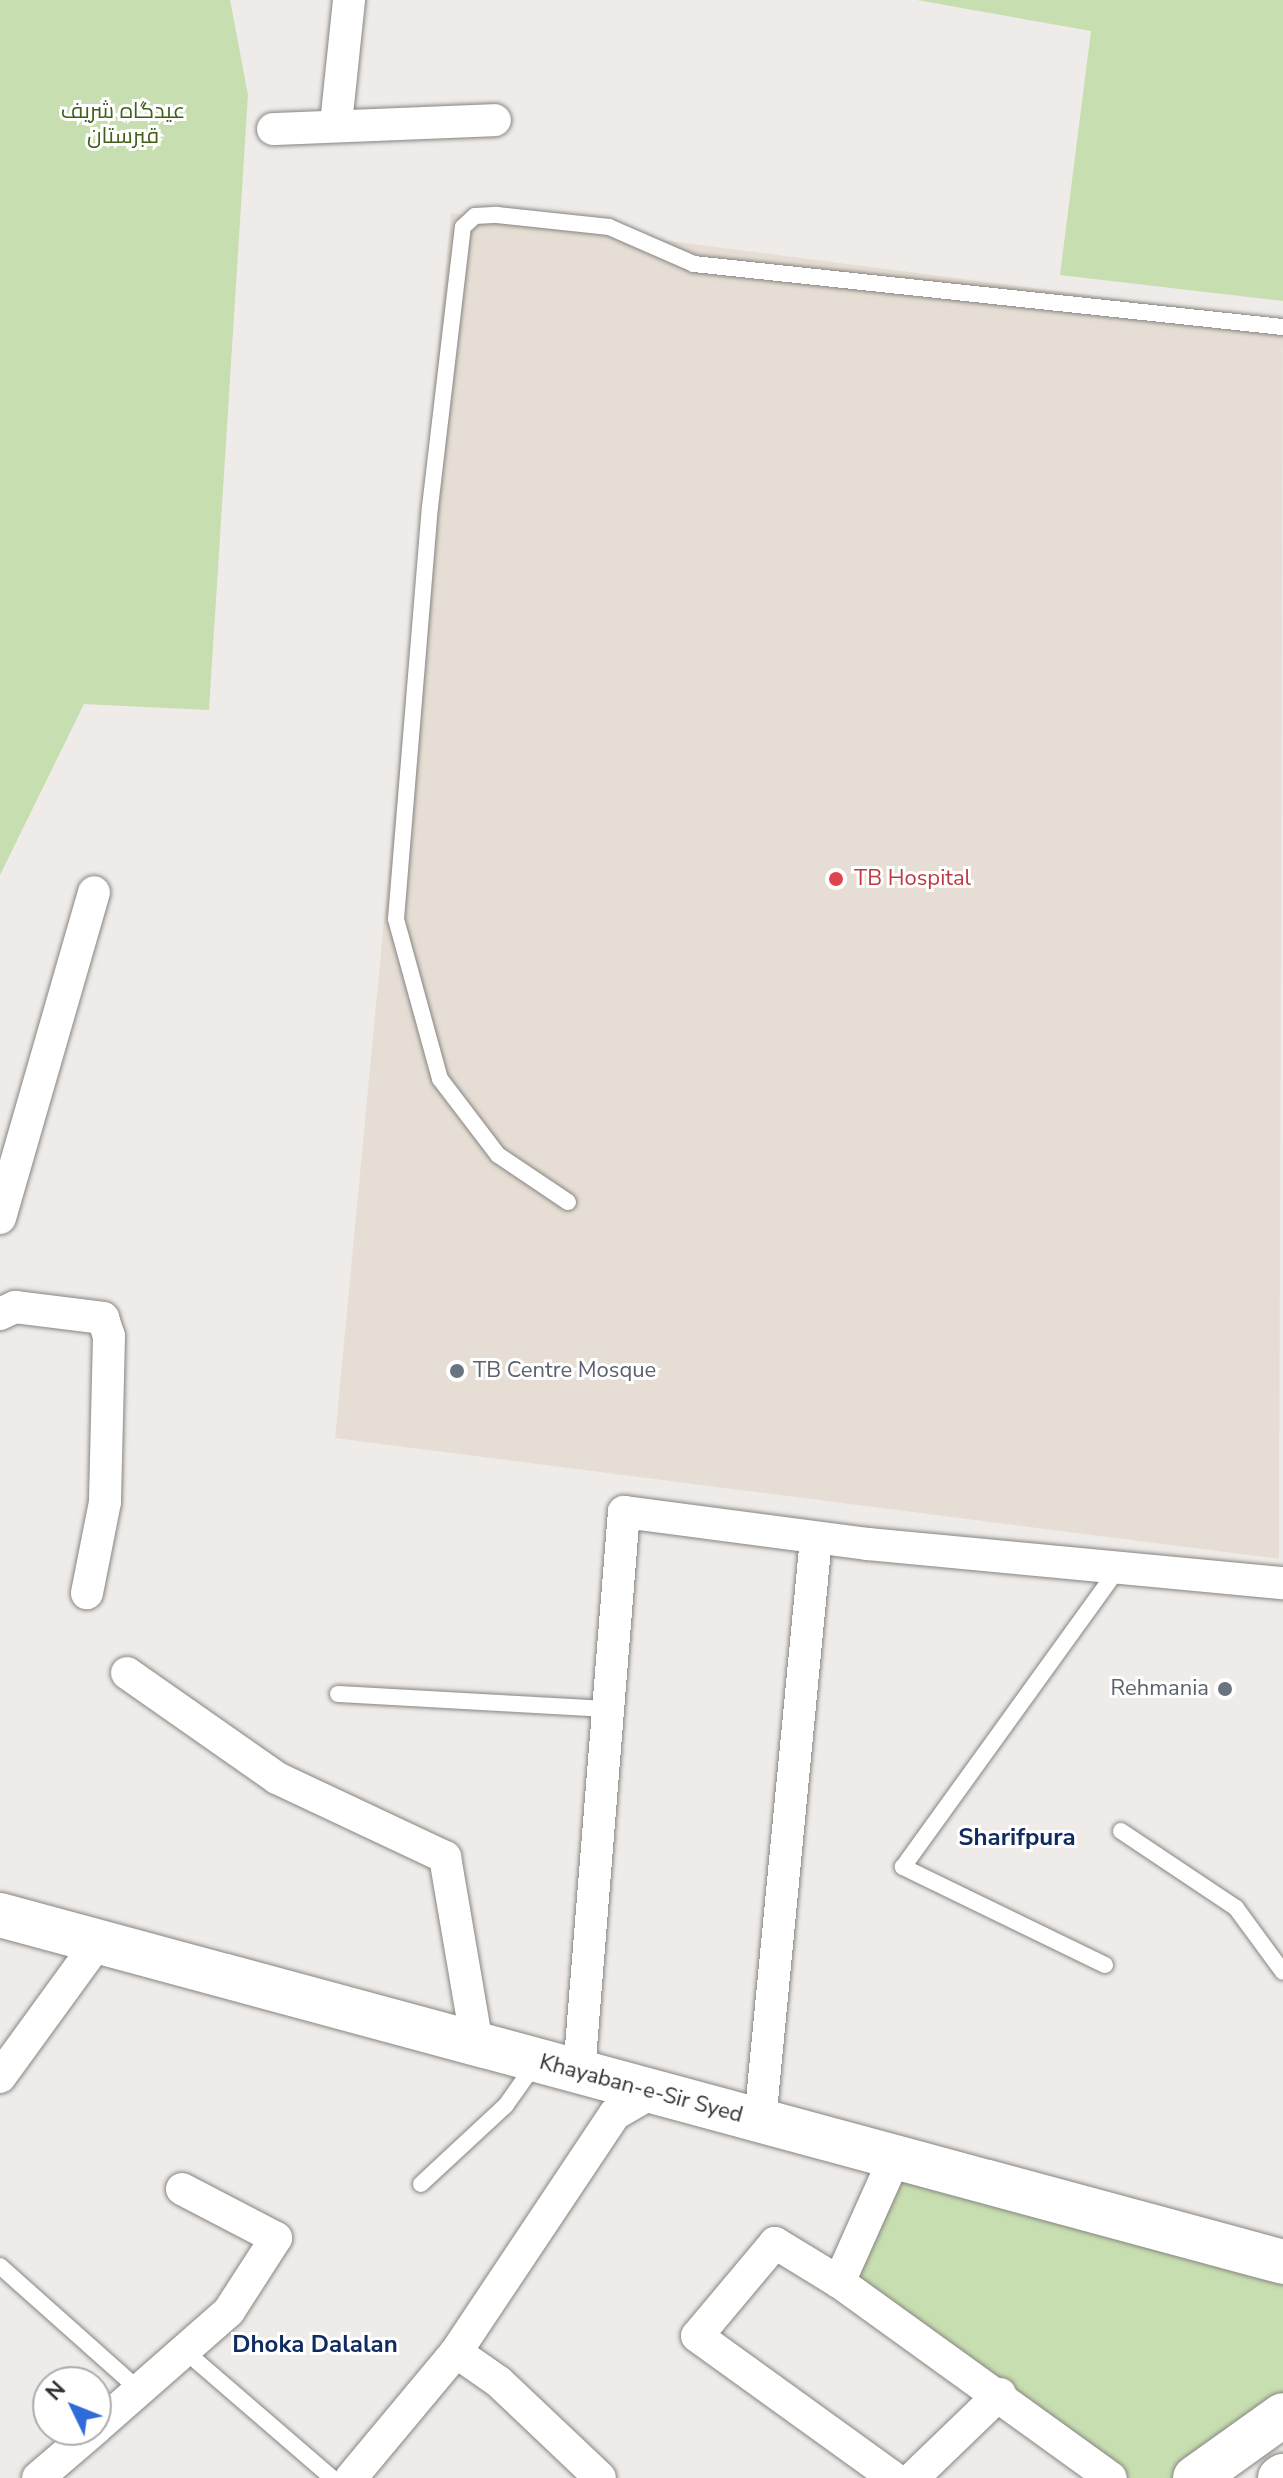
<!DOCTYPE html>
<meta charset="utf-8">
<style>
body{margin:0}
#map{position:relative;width:1283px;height:2478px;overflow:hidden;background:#eeebe8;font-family:"Nunito Sans",Cairo,sans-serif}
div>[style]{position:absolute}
.built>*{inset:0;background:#e6ded4}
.green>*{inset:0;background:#c7deb0}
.roads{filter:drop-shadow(0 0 2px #878481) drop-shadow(0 0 2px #878481)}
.lane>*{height:16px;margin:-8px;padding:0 8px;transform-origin:8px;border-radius:8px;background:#fff}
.street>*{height:32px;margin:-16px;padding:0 16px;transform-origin:16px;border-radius:16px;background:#fff}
.secondary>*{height:44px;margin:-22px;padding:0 22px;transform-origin:22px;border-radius:22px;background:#fff}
.dots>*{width:22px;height:22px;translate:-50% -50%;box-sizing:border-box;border:4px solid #fff;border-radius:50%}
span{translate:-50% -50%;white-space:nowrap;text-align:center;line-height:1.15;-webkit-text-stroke:6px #fff;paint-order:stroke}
.park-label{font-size:22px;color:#425f19}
.health-label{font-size:22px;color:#be3a42}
.left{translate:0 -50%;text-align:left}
.worship-label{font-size:22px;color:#5b616d}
.right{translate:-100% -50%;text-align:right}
.street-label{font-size:22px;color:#323130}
.neighbourhood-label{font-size:24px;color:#0f2b60;font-weight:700}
.north{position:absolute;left:32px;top:2366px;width:80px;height:80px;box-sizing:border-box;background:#fff;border:2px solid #adadac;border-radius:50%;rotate:313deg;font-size:22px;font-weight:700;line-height:32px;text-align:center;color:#323130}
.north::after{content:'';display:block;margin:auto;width:28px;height:36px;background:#306bd9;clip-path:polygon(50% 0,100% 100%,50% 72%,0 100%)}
</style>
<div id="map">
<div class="built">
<div style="clip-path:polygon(451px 213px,1283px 320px,1279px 1559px,335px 1438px)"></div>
</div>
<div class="green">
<div style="clip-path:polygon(0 0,230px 0,248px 95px,209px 710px,84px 704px,0 875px)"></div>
<div style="clip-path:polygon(917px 0,1283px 0,1283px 301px,1060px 275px,1091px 31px)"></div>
<div style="clip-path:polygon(895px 2157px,1283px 2262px,1283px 2412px,1193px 2478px,1109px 2478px,839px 2282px)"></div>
</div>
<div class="roads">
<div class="lane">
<div style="left:568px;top:1202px;width:84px;rotate:-146.1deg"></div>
<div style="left:498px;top:1155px;width:96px;rotate:-127.3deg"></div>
<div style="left:440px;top:1079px;width:166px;rotate:-105.4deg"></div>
<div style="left:396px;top:919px;width:413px;rotate:-85.3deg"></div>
<div style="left:430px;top:507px;width:282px;rotate:-83.3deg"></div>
<div style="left:463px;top:227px;width:16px;rotate:-43deg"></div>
<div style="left:475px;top:216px;width:22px;rotate:-3deg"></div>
<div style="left:497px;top:215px;width:113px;rotate:6.1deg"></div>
<div style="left:609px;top:227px;width:93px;rotate:23.5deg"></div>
<div style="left:694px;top:264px;width:592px;rotate:6.11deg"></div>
<div style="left:338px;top:1694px;width:270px;rotate:3.2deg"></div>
<div style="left:1121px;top:1831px;width:138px;rotate:33.8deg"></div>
<div style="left:1236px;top:1908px;width:79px;rotate:53.7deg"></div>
<div style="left:1105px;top:1965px;width:225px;rotate:-154.1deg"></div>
<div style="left:903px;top:1867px;width:370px;rotate:-54.2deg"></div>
<div style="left:421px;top:2184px;width:116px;rotate:-42.9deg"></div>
<div style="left:506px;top:2105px;width:50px;rotate:-54.7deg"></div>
<div style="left:0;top:2266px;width:185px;rotate:41.7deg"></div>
<div style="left:185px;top:2351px;width:194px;rotate:40.8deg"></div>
</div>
<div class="street">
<div style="left:336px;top:124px;width:125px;rotate:-84deg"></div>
<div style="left:273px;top:129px;width:222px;rotate:-2.3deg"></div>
<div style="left:0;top:1218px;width:339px;rotate:-73.9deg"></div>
<div style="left:0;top:1314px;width:17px;rotate:-25deg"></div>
<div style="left:15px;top:1307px;width:89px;rotate:7.1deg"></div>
<div style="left:103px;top:1318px;width:19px;rotate:72deg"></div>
<div style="left:109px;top:1336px;width:166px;rotate:91.4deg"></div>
<div style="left:105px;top:1502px;width:93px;rotate:101.2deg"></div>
<div style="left:127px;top:1673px;width:183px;rotate:35deg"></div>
<div style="left:277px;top:1778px;width:186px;rotate:25.2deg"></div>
<div style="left:445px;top:1857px;width:190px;rotate:80.3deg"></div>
<div style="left:579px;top:2072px;width:562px;rotate:-85.41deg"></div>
<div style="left:624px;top:1512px;width:246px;rotate:7.5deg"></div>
<div style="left:868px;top:1544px;width:417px;rotate:5.4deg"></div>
<div style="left:0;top:2077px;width:167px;rotate:-54deg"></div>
<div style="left:760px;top:2121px;width:586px;rotate:-84.51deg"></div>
<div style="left:895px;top:2157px;width:137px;rotate:114.1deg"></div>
<div style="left:839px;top:2282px;width:335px;rotate:35.8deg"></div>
<div style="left:839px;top:2282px;width:75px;rotate:-148.6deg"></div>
<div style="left:775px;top:2243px;width:121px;rotate:130deg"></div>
<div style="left:697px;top:2336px;width:243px;rotate:35.8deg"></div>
<div style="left:456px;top:2352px;width:52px;rotate:34.9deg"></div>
<div style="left:499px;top:2382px;width:139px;rotate:43.5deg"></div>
<div style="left:96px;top:2428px;width:177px;rotate:-41.3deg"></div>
<div style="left:229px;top:2311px;width:87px;rotate:-57.2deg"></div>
<div style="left:276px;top:2238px;width:106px;rotate:-152.5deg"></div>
<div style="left:38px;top:2478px;width:74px;rotate:-40.6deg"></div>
<div style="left:351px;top:2478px;width:164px;rotate:-50.2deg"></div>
<div style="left:456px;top:2352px;width:286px;rotate:-56.3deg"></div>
<div style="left:615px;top:2114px;width:44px;rotate:-30.1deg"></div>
<div style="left:913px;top:2478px;width:121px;rotate:-44deg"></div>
</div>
<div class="secondary">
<div style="left:0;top:1915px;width:1329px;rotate:15.13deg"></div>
<div style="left:1195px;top:2478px;width:108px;rotate:-35.6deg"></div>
<div style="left:1280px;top:2478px;width:4px;rotate:-34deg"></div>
</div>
</div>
<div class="dots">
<div style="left:836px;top:879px;background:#e0444e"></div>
<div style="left:457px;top:1371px;background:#6b7280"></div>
<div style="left:1225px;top:1689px;background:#6b7280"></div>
</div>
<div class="park-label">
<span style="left:123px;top:124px">عیدگاہ شریف<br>قبرستان</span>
</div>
<div class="health-label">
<span class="left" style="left:854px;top:879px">TB Hospital</span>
</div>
<div class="worship-label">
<span class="left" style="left:473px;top:1371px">TB Centre Mosque</span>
<span class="right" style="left:1209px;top:1689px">Rehmania</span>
</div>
<div class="street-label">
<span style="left:641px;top:2089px;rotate:15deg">Khayaban-e-Sir Syed</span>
</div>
<div class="neighbourhood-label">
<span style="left:1017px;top:1838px">Sharifpura</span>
<span style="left:315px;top:2345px">Dhoka Dalalan</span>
</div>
<div class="north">N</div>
</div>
